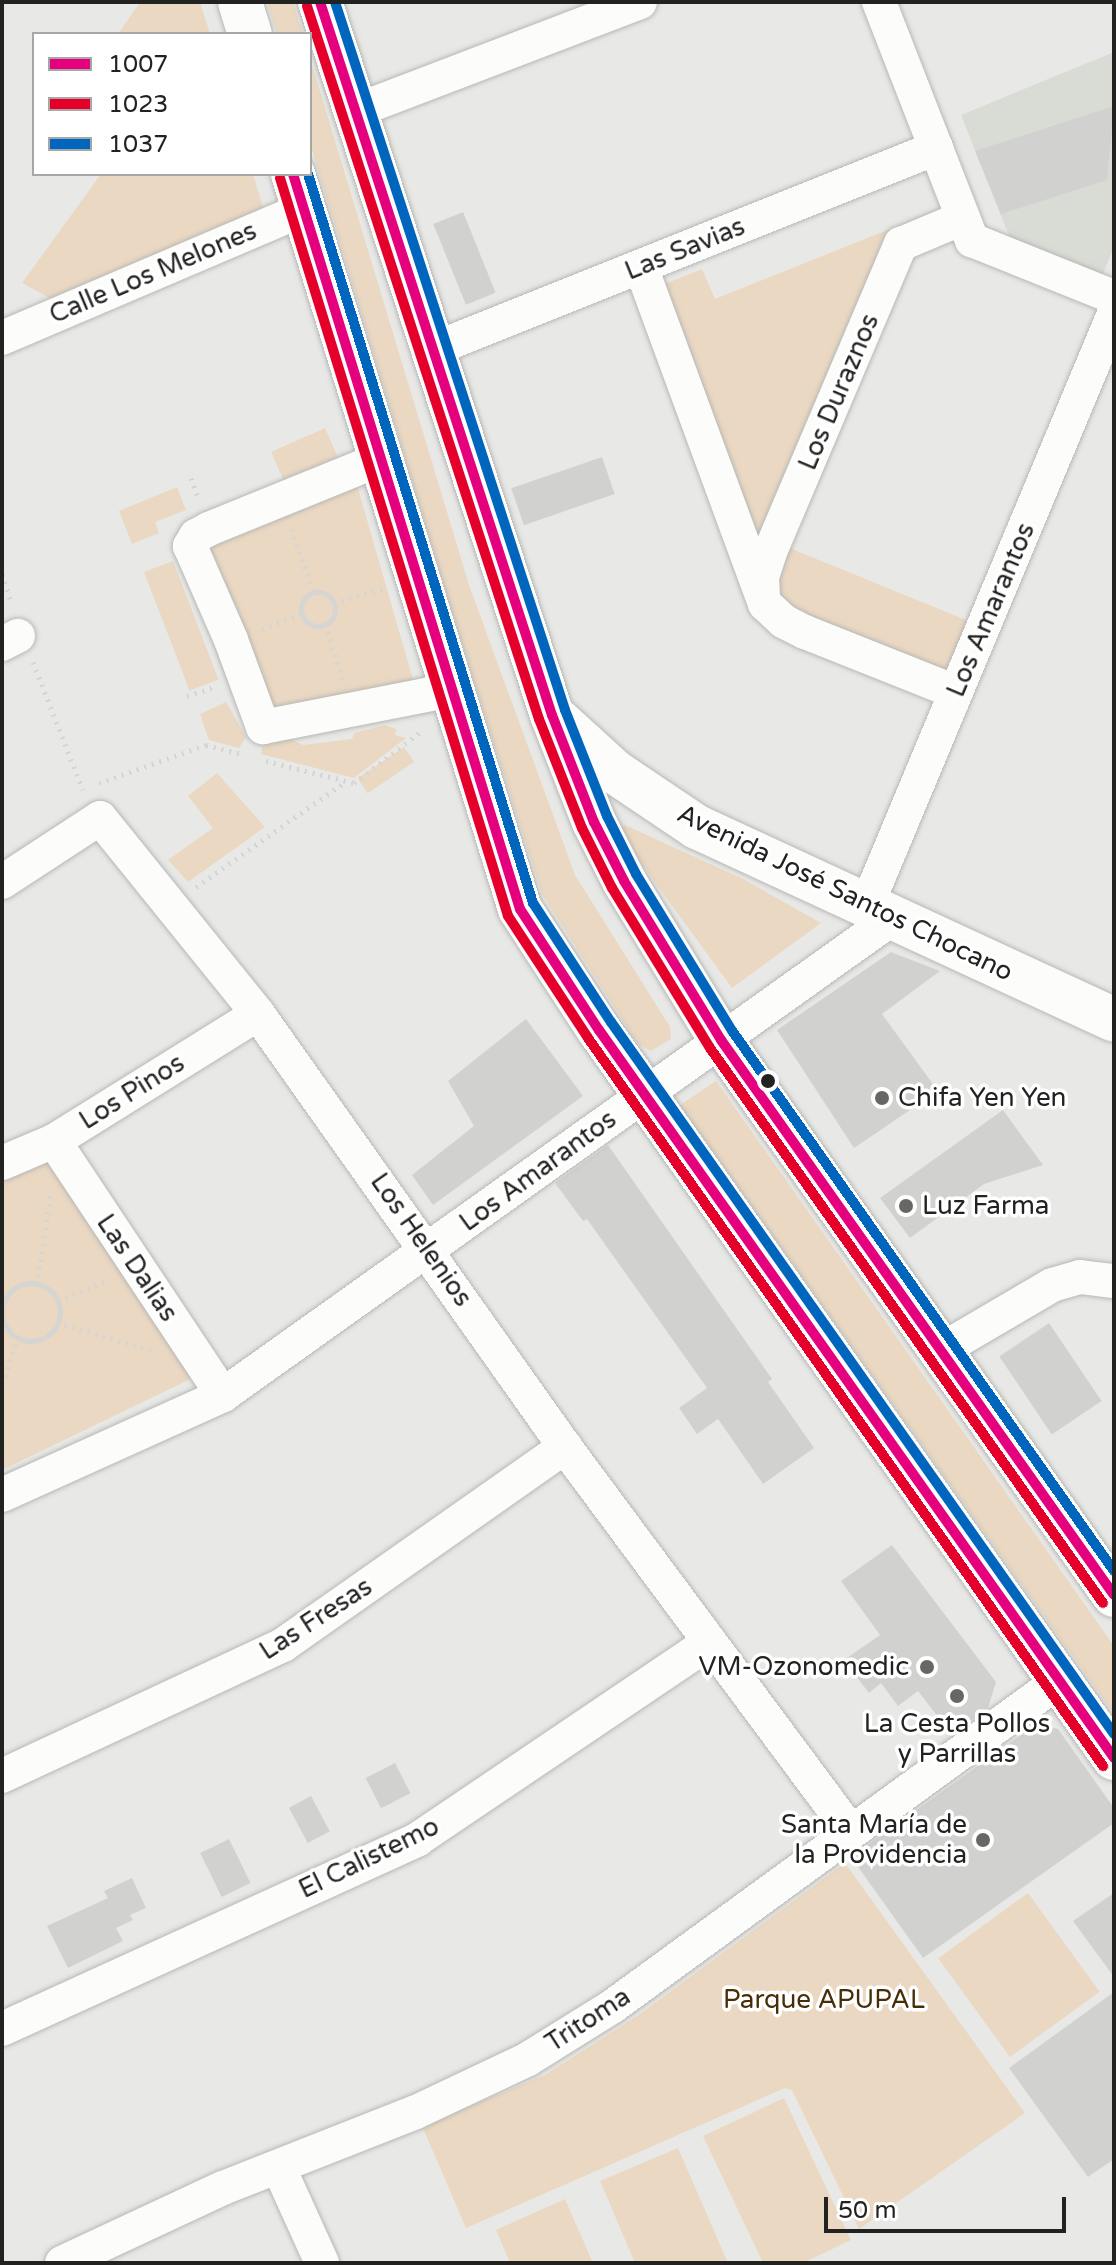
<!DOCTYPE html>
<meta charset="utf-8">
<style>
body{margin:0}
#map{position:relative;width:1116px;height:2265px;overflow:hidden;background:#e8e9e6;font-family:"Varela Round",sans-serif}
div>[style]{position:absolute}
.built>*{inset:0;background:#d9dcd5}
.green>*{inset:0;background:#ead8c2;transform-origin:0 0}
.building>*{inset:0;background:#d1d2d0;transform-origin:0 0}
.path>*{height:5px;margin-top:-2.5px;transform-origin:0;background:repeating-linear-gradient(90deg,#d5d5d4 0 2px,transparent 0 8px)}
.path>.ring{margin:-2.5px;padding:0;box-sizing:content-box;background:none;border:5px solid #d5d5d4;border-radius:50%}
.roads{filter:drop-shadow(0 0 2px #b7b8b6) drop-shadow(0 0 2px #b7b8b6)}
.street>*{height:34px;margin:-17px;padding:0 17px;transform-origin:17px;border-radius:17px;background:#fcfcfb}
.secondary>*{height:44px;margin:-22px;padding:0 22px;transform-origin:22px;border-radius:22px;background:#fcfcfb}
.bus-1>*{height:10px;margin:-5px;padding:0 5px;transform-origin:5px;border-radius:5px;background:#e5007d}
.bus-2>*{height:10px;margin:-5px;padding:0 5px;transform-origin:5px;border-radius:5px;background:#e4002b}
.bus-3>*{height:10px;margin:-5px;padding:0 5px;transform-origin:5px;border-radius:5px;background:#0065bd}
.dots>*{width:22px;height:22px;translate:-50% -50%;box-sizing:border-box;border:4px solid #fff;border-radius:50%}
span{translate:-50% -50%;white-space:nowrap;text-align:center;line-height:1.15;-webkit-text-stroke:7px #fff;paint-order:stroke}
.street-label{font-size:26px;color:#222221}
.poi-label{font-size:26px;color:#222221}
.left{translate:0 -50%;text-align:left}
.right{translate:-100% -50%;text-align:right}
.park-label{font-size:26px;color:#482d06}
.frame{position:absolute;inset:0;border:4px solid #222221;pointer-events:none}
.legend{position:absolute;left:32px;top:32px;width:280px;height:144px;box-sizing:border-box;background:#fff;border:2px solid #a7a7a6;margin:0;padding:10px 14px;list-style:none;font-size:24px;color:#222221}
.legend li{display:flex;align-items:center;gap:16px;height:40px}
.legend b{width:40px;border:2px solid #a7a7a6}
.scale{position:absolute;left:824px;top:2197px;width:242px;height:36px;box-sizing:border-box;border:4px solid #222221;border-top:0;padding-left:10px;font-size:24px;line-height:28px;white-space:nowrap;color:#222221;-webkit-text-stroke:6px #fff;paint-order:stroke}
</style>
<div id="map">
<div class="built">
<div style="clip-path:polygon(1114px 52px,1114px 247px,1100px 281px,1011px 241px,961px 115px)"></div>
</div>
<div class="green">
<div style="clip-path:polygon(140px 2px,200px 2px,210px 34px,118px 34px)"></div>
<div style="clip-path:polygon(267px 2px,293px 2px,303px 34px,277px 34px)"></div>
<div style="clip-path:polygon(310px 58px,469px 585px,575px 875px,670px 1027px,671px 1039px,651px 1051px,638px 1044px,542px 894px,448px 598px,310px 143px)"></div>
<div style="clip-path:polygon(101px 174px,253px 174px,265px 214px,59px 303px,22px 283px)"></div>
<div style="clip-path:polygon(957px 202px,901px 244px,775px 542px,983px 627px,956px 692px,783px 621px,650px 290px,702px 269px,715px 299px)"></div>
<div style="left:325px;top:428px;width:36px;height:59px;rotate:66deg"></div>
<div style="clip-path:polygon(353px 471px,418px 697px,263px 727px,191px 540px)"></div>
<div style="clip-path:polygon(177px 487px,186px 510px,155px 522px,159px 533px,132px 544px,119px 511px)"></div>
<div style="left:173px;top:561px;width:127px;height:31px;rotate:69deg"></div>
<div style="clip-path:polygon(226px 702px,246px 737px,239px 748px,209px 740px,200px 714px)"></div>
<div style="clip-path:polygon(385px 725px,396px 729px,395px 735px,406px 738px,354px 778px,261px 754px,264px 739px,286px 737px,303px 745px,352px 739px,354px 733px)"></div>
<div style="left:404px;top:747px;width:18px;height:56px;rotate:56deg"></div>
<div style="clip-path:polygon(217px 773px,265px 827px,188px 882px,168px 860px,213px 828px,188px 796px)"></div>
<div style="clip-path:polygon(625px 825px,743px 879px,821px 923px,732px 988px,617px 830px)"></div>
<div style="clip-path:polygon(716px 1081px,1114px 1646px,1114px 1714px,680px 1105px)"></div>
<div style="clip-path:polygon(52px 1151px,203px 1373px,2px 1470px,2px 1173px)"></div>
<div style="clip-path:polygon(845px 1863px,1025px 2113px,859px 2229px,792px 2090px,785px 2088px,466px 2228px,422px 2126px,545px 2075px,636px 2017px)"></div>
<div style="left:1028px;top:1893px;width:122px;height:111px;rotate:54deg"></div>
<div style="clip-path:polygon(784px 2098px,851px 2240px,803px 2263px,763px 2263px,703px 2136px)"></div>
<div style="clip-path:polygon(678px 2148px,728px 2263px,635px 2263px,600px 2181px)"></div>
<div style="clip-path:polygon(565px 2199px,593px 2263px,510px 2263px,496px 2230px)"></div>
</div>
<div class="building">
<div style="clip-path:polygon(1114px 106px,1107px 180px,1001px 214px,975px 151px)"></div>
<div style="left:463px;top:212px;width:87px;height:32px;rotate:68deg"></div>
<div style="left:602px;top:457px;width:39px;height:96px;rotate:71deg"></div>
<div style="clip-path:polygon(891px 952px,940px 971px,882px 1014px,938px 1091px,854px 1148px,777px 1030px)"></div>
<div style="clip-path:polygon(526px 1019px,583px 1096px,433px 1205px,412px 1175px,474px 1126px,448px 1081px)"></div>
<div style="clip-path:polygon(1003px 1110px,1043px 1165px,984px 1184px,910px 1238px,880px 1198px)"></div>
<div style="clip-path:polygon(608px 1145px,772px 1379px,768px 1382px,814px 1448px,763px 1484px,718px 1419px,697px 1434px,679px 1408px,707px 1388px,587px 1219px,583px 1221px,555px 1183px)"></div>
<div style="left:1049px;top:1323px;width:94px;height:60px;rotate:56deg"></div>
<div style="clip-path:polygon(892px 1545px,996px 1682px,988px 1708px,952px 1735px,918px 1691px,898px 1706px,881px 1683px,869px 1693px,844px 1660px,880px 1635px,841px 1581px)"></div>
<div style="clip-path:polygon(1038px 1723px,1058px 1729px,1114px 1808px,1114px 1823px,923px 1958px,851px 1857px)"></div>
<div style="left:395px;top:1763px;width:34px;height:33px;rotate:63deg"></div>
<div style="left:311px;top:1796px;width:40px;height:25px;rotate:62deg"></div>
<div style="left:229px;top:1839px;width:49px;height:32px;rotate:64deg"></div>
<div style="clip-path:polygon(132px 1878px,146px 1908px,130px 1915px,133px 1920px,116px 1928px,123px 1941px,68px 1968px,47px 1926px,108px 1898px,104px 1891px)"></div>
<div style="clip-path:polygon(1114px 1893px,1114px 1977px,1073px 1921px)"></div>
<div style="clip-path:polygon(1114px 1992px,1114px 2159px,1088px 2177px,1009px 2068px)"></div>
</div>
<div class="path">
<div style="left:191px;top:478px;width:23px;rotate:70deg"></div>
<div style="left:291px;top:529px;width:68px;rotate:70.2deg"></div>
<div style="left:2px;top:574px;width:32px;rotate:72deg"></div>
<div class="ring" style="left:301px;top:592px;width:29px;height:29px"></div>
<div style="left:334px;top:603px;width:50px;rotate:-16.3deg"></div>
<div style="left:325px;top:624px;width:59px;rotate:72.2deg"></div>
<div style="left:262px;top:629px;width:43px;rotate:-20.6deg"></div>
<div style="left:33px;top:662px;width:137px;rotate:68.7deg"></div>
<div style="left:187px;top:696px;width:32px;rotate:-18deg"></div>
<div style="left:266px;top:761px;width:91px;rotate:14deg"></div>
<div style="left:354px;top:783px;width:87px;rotate:-37.5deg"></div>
<div style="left:99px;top:783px;width:114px;rotate:-19.6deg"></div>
<div style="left:206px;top:745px;width:40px;rotate:14.4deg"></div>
<div style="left:196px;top:887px;width:182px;rotate:-35.2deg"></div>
<div class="ring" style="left:2px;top:1283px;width:53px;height:53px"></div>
<div style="left:37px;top:1285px;width:92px;rotate:-81.3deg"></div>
<div style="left:58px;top:1301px;width:55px;rotate:-22.4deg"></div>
<div style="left:57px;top:1322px;width:102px;rotate:17deg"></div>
<div style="left:2px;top:1384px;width:49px;rotate:-70.8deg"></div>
</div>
<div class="roads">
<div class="street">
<div style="left:879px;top:2px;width:256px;rotate:68.7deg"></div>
<div style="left:972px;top:240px;width:153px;rotate:21.9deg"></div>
<div style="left:355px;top:111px;width:305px;rotate:-20.9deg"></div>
<div style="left:641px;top:267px;width:359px;rotate:69.8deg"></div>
<div style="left:765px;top:604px;width:25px;rotate:43deg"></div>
<div style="left:783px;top:621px;width:25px;rotate:27deg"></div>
<div style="left:805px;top:632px;width:162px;rotate:21.7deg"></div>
<div style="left:2px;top:338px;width:328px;rotate:-23.1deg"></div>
<div style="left:434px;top:349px;width:541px;rotate:-21.82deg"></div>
<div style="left:381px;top:459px;width:186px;rotate:157.9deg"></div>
<div style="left:209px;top:529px;width:15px;rotate:152deg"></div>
<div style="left:196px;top:536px;width:12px;rotate:121deg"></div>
<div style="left:190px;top:546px;width:103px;rotate:66.4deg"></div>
<div style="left:231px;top:640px;width:93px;rotate:69.8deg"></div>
<div style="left:263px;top:727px;width:192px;rotate:-11.1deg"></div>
<div style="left:763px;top:596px;width:19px;rotate:-93deg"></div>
<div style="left:762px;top:577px;width:26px;rotate:-72deg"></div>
<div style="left:770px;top:552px;width:335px;rotate:-67deg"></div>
<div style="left:901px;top:244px;width:67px;rotate:-22.8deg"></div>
<div style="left:2px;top:644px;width:18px;rotate:-27deg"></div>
<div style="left:2px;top:882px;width:117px;rotate:-33.1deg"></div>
<div style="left:100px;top:818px;width:252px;rotate:51.1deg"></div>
<div style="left:258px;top:1014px;width:531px;rotate:54.66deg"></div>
<div style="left:565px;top:1447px;width:480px;rotate:53.4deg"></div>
<div style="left:867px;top:905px;width:641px;rotate:-67.32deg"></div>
<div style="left:54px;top:1141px;width:305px;rotate:56.4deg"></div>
<div style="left:2px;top:1163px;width:56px;rotate:-22.9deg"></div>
<div style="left:54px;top:1141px;width:240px;rotate:-31.9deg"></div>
<div style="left:943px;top:1349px;width:126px;rotate:-30.4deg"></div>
<div style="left:1052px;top:1285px;width:29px;rotate:-16deg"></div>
<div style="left:1080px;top:1277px;width:34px;rotate:7deg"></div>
<div style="left:2px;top:1495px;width:243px;rotate:-24.3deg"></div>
<div style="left:223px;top:1395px;width:824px;rotate:-35.46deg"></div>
<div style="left:2px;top:1776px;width:310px;rotate:-25deg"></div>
<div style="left:283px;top:1645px;width:345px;rotate:-35.1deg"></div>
<div style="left:2px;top:2029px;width:457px;rotate:-24.5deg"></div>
<div style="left:418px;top:1839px;width:352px;rotate:-34deg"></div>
<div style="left:279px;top:2168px;width:104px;rotate:65.6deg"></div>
<div style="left:62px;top:2263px;width:178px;rotate:-25deg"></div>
<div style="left:223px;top:2188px;width:207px;rotate:-21.5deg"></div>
<div style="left:416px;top:2112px;width:124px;rotate:-25.3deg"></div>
<div style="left:528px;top:2059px;width:100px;rotate:-31.9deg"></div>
<div style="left:613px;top:2006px;width:552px;rotate:-36.08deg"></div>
</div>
<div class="secondary">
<div style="left:240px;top:2px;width:34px;rotate:73deg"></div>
<div style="left:320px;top:2px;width:750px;rotate:71.98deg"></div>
<div style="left:552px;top:715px;width:115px;rotate:68.6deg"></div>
<div style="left:594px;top:822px;width:66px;rotate:63deg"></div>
<div style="left:624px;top:881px;width:186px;rotate:58.6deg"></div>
<div style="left:721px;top:1040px;width:680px;rotate:54.7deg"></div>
<div style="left:293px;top:174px;width:769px;rotate:72.84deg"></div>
<div style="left:520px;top:909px;width:145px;rotate:56.9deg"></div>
<div style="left:599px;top:1030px;width:892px;rotate:54.72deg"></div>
<div style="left:559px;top:721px;width:76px;rotate:42.3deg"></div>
<div style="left:615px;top:772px;width:99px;rotate:33.9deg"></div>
<div style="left:697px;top:827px;width:459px;rotate:24.8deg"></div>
</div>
</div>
<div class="bus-1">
<div style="left:320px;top:2px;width:750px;rotate:71.98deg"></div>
<div style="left:552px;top:715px;width:115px;rotate:68.6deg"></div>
<div style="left:594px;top:822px;width:66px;rotate:63deg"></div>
<div style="left:624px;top:881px;width:186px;rotate:58.6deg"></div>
<div style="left:721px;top:1040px;width:680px;rotate:54.7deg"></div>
<div style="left:293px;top:174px;width:769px;rotate:72.84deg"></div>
<div style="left:520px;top:909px;width:145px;rotate:56.9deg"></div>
<div style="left:599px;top:1030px;width:892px;rotate:54.72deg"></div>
</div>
<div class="bus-2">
<div style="left:307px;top:6px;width:750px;rotate:71.98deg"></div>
<div style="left:539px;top:719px;width:117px;rotate:68.5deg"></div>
<div style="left:582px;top:828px;width:67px;rotate:63.4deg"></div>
<div style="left:612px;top:888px;width:188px;rotate:58.5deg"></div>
<div style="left:710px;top:1048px;width:680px;rotate:54.7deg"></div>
<div style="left:280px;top:178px;width:772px;rotate:72.83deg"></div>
<div style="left:508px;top:916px;width:146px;rotate:56.7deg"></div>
<div style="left:588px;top:1038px;width:892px;rotate:54.72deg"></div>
</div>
<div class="bus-3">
<div style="left:335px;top:2px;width:744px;rotate:72deg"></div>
<div style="left:565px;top:710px;width:114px;rotate:68.4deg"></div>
<div style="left:607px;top:816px;width:65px;rotate:63.4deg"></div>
<div style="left:636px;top:874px;width:185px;rotate:58.5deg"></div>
<div style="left:733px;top:1032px;width:660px;rotate:54.74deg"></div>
<div style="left:308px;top:174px;width:763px;rotate:72.85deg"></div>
<div style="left:533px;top:903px;width:142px;rotate:56.8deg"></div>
<div style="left:611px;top:1022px;width:872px;rotate:54.76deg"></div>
</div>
<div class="dots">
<div style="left:768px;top:1081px;background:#222221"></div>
<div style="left:882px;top:1098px;background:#676866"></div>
<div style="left:906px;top:1206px;background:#676866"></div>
<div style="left:927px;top:1667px;background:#676866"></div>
<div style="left:957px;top:1696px;background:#676866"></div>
<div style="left:983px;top:1840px;background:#676866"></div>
</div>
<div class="street-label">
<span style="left:685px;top:249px;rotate:-22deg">Las Savias</span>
<span style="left:153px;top:273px;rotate:-23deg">Calle Los Melones</span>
<span style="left:839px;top:392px;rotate:-67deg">Los Duraznos</span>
<span style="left:991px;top:610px;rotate:-67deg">Los Amarantos</span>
<span style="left:845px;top:893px;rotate:26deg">Avenida José Santos Chocano</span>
<span style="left:132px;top:1092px;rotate:-32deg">Los Pinos</span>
<span style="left:538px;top:1171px;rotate:-36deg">Los Amarantos</span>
<span style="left:421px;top:1240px;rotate:55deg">Los Helenios</span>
<span style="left:137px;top:1268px;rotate:56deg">Las Dalias</span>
<span style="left:316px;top:1619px;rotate:-33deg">Las Fresas</span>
<span style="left:369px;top:1858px;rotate:-26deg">El Calistemo</span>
<span style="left:588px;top:2020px;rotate:-33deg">Tritoma</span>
</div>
<div class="poi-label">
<span class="left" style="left:898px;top:1098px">Chifa Yen Yen</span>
<span class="left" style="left:922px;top:1206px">Luz Farma</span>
<span class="right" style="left:909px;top:1667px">VM-Ozonomedic</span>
<span style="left:957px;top:1739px">La Cesta Pollos<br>y Parrillas</span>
<span class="right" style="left:967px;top:1840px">Santa María de<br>la Providencia</span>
</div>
<div class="park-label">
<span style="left:824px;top:2000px">Parque APUPAL</span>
</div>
<div class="frame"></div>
<ul class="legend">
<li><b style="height:10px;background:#e5007d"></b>1007</li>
<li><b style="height:10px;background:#e4002b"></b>1023</li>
<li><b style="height:10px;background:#0065bd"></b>1037</li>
</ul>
<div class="scale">50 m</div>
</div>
